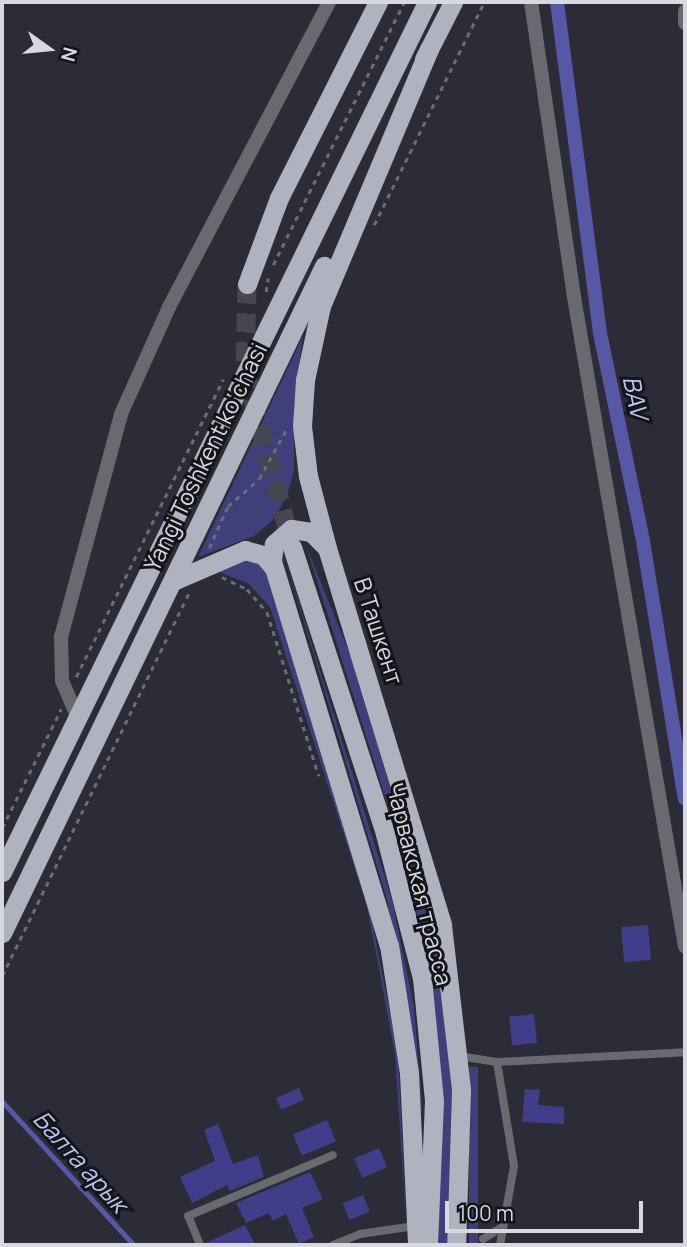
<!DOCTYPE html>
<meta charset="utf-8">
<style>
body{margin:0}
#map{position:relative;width:687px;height:1247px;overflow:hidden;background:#2b2c37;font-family:Manrope,sans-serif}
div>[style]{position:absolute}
.green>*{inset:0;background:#3e3f7b;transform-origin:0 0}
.stream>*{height:4.5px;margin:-2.25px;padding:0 2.25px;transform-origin:2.25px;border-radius:2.25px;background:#5657a5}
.canal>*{height:14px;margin:-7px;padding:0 7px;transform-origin:7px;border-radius:7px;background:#5657a5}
.building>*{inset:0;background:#403e89;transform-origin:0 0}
.trunk-tunnel>*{height:19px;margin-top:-9.5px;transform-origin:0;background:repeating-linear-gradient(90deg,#454650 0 19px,transparent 0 29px)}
.path>*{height:2.5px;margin-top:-1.25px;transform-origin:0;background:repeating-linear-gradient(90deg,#6b6c75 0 5px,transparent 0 10px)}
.service>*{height:8px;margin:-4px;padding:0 4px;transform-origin:4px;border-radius:4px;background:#696a70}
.minor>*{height:14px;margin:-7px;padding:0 7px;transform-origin:7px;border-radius:7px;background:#696a70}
.tertiary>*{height:14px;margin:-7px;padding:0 7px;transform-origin:7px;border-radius:7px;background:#696a70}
.trunk>*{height:19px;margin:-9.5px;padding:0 9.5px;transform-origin:9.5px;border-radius:9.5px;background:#b0b2bf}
span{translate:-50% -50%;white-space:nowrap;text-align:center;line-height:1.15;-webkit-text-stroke:6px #14151a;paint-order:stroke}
.street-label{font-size:23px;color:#d7d8e0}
.water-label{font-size:24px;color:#c0c5f0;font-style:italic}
.frame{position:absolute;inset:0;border:4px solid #d7d8e0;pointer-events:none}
.north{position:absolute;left:14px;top:14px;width:70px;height:70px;-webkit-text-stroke:5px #14151a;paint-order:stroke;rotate:105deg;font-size:19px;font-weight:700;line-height:28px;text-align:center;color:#d7d8e0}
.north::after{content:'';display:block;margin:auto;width:24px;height:32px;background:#d7d8e0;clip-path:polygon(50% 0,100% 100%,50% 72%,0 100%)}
.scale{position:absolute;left:445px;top:1201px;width:198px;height:32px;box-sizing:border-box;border:4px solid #d7d8e0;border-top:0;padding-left:9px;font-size:21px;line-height:24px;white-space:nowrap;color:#d7d8e0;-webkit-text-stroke:5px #14151a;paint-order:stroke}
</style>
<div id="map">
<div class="green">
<div style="clip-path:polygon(303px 336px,294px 406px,294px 470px,287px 496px,274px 519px,254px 536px,198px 557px)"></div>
<div style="clip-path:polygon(305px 543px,357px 672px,438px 955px,452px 1085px,447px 1245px,438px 1245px,442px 1113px,426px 951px,396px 831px)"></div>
<div style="clip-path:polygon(282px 549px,392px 900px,414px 1007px,423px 1118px,387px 900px)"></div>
<div style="clip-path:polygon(239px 559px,264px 565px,365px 886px,398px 1054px,406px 1221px,395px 1054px,367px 906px,270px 607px,249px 584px,217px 571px)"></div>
<div style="left:469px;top:1067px;width:9px;height:178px"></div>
</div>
<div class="stream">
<div style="left:2px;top:1101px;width:195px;rotate:47.5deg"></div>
</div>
<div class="canal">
<div style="left:557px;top:2px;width:334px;rotate:82.6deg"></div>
<div style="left:600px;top:333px;width:212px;rotate:78.3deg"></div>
<div style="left:643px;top:541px;width:261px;rotate:80.8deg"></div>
</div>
<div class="building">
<div style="left:648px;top:925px;width:35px;height:27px;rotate:85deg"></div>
<div style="left:534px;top:1014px;width:29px;height:25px;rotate:84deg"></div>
<div style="left:299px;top:1088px;width:13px;height:25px;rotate:67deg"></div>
<div style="clip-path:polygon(525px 1089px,540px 1090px,538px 1105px,564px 1107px,564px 1124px,522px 1122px)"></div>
<div style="left:327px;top:1120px;width:23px;height:37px;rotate:67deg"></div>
<div style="clip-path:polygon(218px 1124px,233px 1164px,258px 1155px,264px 1177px,230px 1191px,227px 1185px,192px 1203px,180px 1177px,215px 1161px,204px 1130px)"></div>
<div style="left:379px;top:1148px;width:21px;height:27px;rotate:67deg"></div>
<div style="clip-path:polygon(310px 1172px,323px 1199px,302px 1208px,314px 1237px,299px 1244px,286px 1214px,273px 1221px,269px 1213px,246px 1223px,236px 1203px)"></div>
<div style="left:363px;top:1195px;width:18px;height:22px;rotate:68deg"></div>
<div style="clip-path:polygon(245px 1225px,255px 1245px,206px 1245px,206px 1243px)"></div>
</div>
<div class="trunk-tunnel">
<div style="left:247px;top:284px;width:86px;rotate:91.3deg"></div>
<div style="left:245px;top:370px;width:182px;rotate:75deg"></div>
</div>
<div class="path">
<div style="left:374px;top:225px;width:249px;rotate:-63.7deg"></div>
<div style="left:273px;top:265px;width:294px;rotate:-63.5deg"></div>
<div style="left:266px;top:292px;width:14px;rotate:-82deg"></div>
<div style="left:209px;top:548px;width:46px;rotate:-65.7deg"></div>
<div style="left:228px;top:506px;width:41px;rotate:-41.1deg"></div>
<div style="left:259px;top:479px;width:56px;rotate:-61.1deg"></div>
<div style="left:222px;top:577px;width:28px;rotate:26deg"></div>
<div style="left:247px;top:589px;width:30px;rotate:49deg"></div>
<div style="left:267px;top:612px;width:172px;rotate:72.4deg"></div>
<div style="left:76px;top:677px;width:332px;rotate:-63.7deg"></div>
<div style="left:2px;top:828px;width:133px;rotate:-63.6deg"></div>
<div style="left:2px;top:976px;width:427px;rotate:-64deg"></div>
</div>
<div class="service">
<div style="left:459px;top:1056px;width:38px;rotate:9deg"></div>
<div style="left:497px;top:1062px;width:188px;rotate:-3deg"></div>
<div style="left:497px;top:1062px;width:105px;rotate:80.7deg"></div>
<div style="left:514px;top:1166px;width:80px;rotate:100deg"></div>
<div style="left:483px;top:1239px;width:22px;rotate:-32deg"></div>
<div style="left:200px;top:1245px;width:31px;rotate:-112deg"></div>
<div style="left:188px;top:1216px;width:157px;rotate:-22.8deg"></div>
<div style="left:333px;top:1245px;width:29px;rotate:-22deg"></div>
<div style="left:360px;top:1234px;width:55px;rotate:-8.4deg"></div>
</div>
<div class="minor">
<div style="left:531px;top:2px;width:298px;rotate:81.7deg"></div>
<div style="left:574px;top:297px;width:659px;rotate:80.31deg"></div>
<div style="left:685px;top:11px;width:12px;rotate:90deg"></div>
</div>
<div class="tertiary">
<div style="left:77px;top:716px;width:39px;rotate:-113deg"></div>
<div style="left:62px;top:680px;width:43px;rotate:-91.3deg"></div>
<div style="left:61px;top:637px;width:231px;rotate:-74.9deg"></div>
<div style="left:121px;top:414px;width:117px;rotate:-65.8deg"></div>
<div style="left:169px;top:307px;width:344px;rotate:-62.3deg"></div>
</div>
<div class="trunk">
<div style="left:429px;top:49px;width:279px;rotate:112.8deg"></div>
<div style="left:321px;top:306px;width:76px;rotate:102.2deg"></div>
<div style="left:305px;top:380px;width:46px;rotate:93.7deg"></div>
<div style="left:302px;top:426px;width:50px;rotate:83.2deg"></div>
<div style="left:308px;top:476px;width:74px;rotate:75.2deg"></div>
<div style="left:327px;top:548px;width:394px;rotate:73deg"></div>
<div style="left:442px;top:925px;width:166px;rotate:83.4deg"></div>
<div style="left:461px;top:1090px;width:155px;rotate:91.8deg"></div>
<div style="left:424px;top:59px;width:64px;rotate:-63deg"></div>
<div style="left:247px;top:284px;width:92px;rotate:-69.6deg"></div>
<div style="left:279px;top:198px;width:220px;rotate:-63.2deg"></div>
<div style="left:292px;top:547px;width:302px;rotate:72deg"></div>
<div style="left:385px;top:834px;width:149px;rotate:75.6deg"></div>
<div style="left:422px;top:978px;width:124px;rotate:84.4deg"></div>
<div style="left:434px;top:1101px;width:144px;rotate:92.4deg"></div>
<div style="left:326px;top:547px;width:21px;rotate:-135deg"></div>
<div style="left:311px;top:532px;width:20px;rotate:-171deg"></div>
<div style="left:291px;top:529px;width:23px;rotate:139deg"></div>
<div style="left:274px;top:544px;width:17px;rotate:97deg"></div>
<div style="left:272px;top:561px;width:401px;rotate:73.1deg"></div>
<div style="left:389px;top:945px;width:130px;rotate:81.1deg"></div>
<div style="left:409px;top:1073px;width:172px;rotate:87.3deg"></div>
<div style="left:173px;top:581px;width:78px;rotate:-23.3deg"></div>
<div style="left:245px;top:550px;width:19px;rotate:16deg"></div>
<div style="left:263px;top:555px;width:16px;rotate:50deg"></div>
<div style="left:2px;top:872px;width:968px;rotate:-63.96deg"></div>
<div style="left:2px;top:933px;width:741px;rotate:-64.23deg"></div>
</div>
<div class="street-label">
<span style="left:205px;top:457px;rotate:-64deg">Yangi Toshkent ko‘chasi</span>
<span style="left:379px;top:631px;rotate:72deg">В Ташкент</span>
<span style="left:420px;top:884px;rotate:76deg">Чарвакская трасса</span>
</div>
<div class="water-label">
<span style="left:636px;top:397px;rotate:78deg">BAV</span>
<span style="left:81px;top:1161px;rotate:48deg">Балта арык</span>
</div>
<div class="frame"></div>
<div class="north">N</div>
<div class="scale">100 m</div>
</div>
